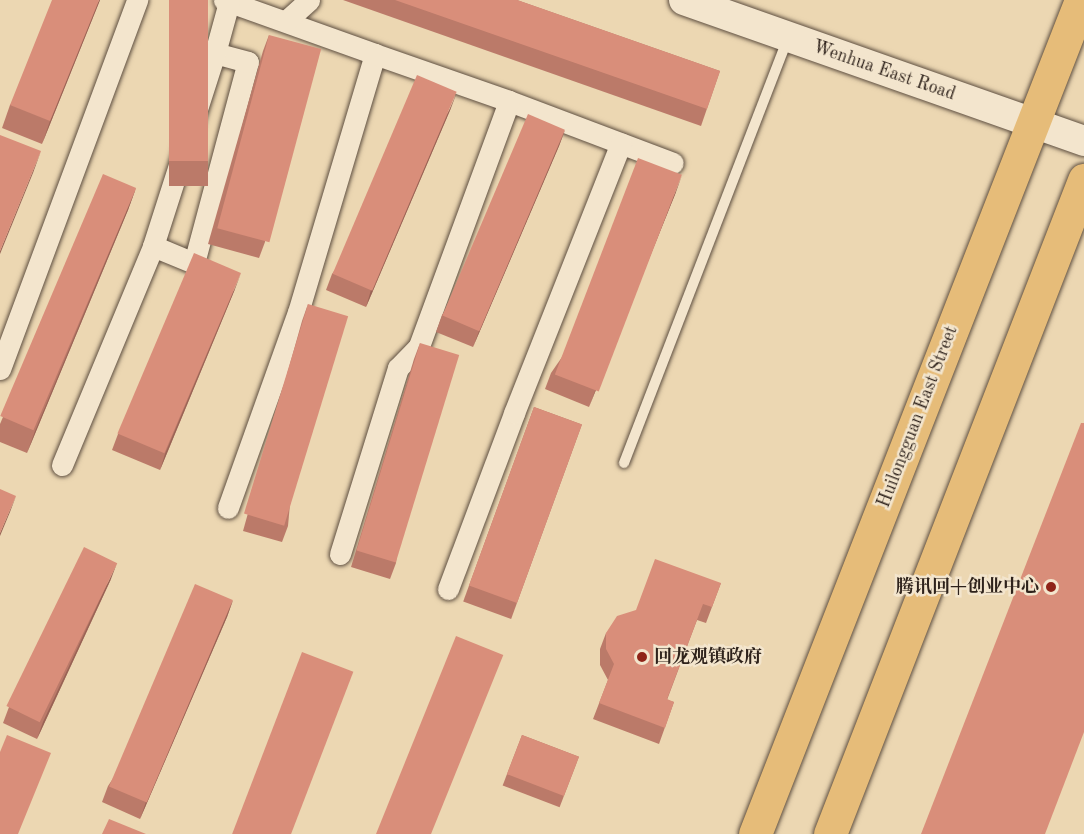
<!DOCTYPE html>
<meta charset="utf-8">
<style>
body{margin:0}
#map{position:relative;width:1084px;height:834px;overflow:hidden;background:#ecd7b2;font-family:"Old Standard TT","Noto Serif SC",serif}
div>[style]{position:absolute}
.roads{filter:drop-shadow(0 0 2px #5e4f41) drop-shadow(0 0 2px #5e4f41)}
.lane>*{height:10px;margin:-5px;padding:0 5px;transform-origin:5px;border-radius:5px;background:#f3e5cd}
.street>*{height:21px;margin:-10.5px;padding:0 10.5px;transform-origin:10.5px;border-radius:10.5px;background:#f3e5cd}
.secondary>*{height:30px;margin:-15px;padding:0 15px;transform-origin:15px;border-radius:15px;background:#f3e5cd}
.primary>*{height:33px;margin:-16.5px;padding:0 16.5px;transform-origin:16.5px;border-radius:16.5px;background:#e6bc79}
.wall>*{inset:0;background:#bb7a69;transform-origin:0 0}
.shaded-wall>*{inset:0;background:#986355}
.building>*{inset:0;background:#d98e7a;transform-origin:0 0}
.dots>*{width:16px;height:16px;translate:-50% -50%;box-sizing:border-box;border:3px solid #f3e5cd;border-radius:50%}
span{translate:-50% -50%;white-space:nowrap;text-align:center;line-height:1.15;-webkit-text-stroke:5px #f3e5cd;paint-order:stroke}
.street-label{font-size:18px;color:#2e221b}
.poi-label{font-size:18px;color:#2e221b;font-weight:700}
.right{translate:-100% -50%;text-align:right}
.left{translate:0 -50%;text-align:left}
</style>
<div id="map">
<div class="roads">
<div class="lane">
<div style="left:624px;top:463px;width:456px;rotate:-68.9deg"></div>
</div>
<div class="street">
<div style="left:224px;top:0;width:160px;rotate:19.7deg"></div>
<div style="left:375px;top:54px;width:269px;rotate:106.6deg"></div>
<div style="left:298px;top:312px;width:208px;rotate:109.7deg"></div>
<div style="left:286px;top:21px;width:31px;rotate:-42deg"></div>
<div style="left:509px;top:101px;width:175px;rotate:20.7deg"></div>
<div style="left:153px;top:246px;width:44px;rotate:22.5deg"></div>
<div style="left:194px;top:263px;width:208px;rotate:-75deg"></div>
<div style="left:248px;top:62px;width:34px;rotate:-165deg"></div>
<div style="left:0;top:369px;width:394px;rotate:-69.6deg"></div>
<div style="left:62px;top:465px;width:237px;rotate:-67.4deg"></div>
<div style="left:153px;top:246px;width:203px;rotate:-72.2deg"></div>
<div style="left:215px;top:53px;width:53px;rotate:-74.6deg"></div>
<div style="left:340px;top:554px;width:195px;rotate:-72.7deg"></div>
<div style="left:398px;top:368px;width:30px;rotate:-46deg"></div>
<div style="left:419px;top:346px;width:261px;rotate:-69.8deg"></div>
<div style="left:509px;top:101px;width:142px;rotate:-160.7deg"></div>
<div style="left:448px;top:589px;width:188px;rotate:-69.4deg"></div>
<div style="left:514px;top:413px;width:290px;rotate:-68.4deg"></div>
</div>
<div class="secondary">
<div style="left:684px;top:0;width:424px;rotate:19.4deg"></div>
</div>
<div class="primary">
<div style="left:755px;top:834px;width:895px;rotate:-68.65deg"></div>
<div style="left:830px;top:834px;width:702px;rotate:-68.77deg"></div>
</div>
</div>
<div class="wall">
<div style="clip-path:polygon(100px 0,42px 144px,2px 128px,10px 105px)"></div>
<div style="left:169px;top:0;width:39px;height:186px"></div>
<div style="clip-path:polygon(343px 0,517px 0,720px 71px,701px 126px)"></div>
<div style="clip-path:polygon(269px 35px,265px 242px,259px 258px,208px 244px,263px 51px)"></div>
<div style="clip-path:polygon(451px 108px,366px 307px,326px 290px,332px 274px)"></div>
<div style="clip-path:polygon(565px 130px,559px 146px,473px 347px,436px 332px,442px 315px)"></div>
<div style="clip-path:polygon(136px 188px,128px 210px,27px 453px,0 442px,0 424px,3px 417px)"></div>
<div style="clip-path:polygon(676px 192px,589px 407px,545px 389px,551px 373px)"></div>
<div style="clip-path:polygon(235px 289px,160px 470px,112px 450px,118px 434px)"></div>
<div style="clip-path:polygon(308px 304px,288px 526px,282px 542px,243px 531px,302px 321px)"></div>
<div style="clip-path:polygon(420px 343px,396px 563px,390px 579px,351px 567px,414px 359px)"></div>
<div style="left:534px;top:407px;width:51px;height:207px;rotate:20deg"></div>
<div style="clip-path:polygon(111px 579px,37px 739px,3px 723px,9px 707px)"></div>
<div style="clip-path:polygon(721px 583px,706px 623px,697px 620px,667px 700px,674px 702px,659px 744px,593px 719px,608px 680px,600px 665px,600px 649px,606px 633px)"></div>
<div style="clip-path:polygon(233px 600px,227px 617px,140px 819px,102px 802px,108px 786px)"></div>
<div style="left:522px;top:735px;width:61px;height:54px;rotate:21deg"></div>
</div>
<div class="shaded-wall">
<div style="clip-path:polygon(99px 0,100px 0,42px 144px,50px 121px)"></div>
<div style="clip-path:polygon(457px 92px,451px 108px,366px 307px,371px 290px)"></div>
<div style="clip-path:polygon(565px 130px,559px 146px,473px 347px,479px 331px)"></div>
<div style="clip-path:polygon(41px 151px,33px 173px,0 254px,0 251px)"></div>
<div style="clip-path:polygon(682px 175px,676px 192px,589px 407px,595px 391px)"></div>
<div style="clip-path:polygon(136px 188px,128px 210px,27px 453px,35px 431px)"></div>
<div style="clip-path:polygon(241px 273px,235px 289px,160px 470px,165px 454px)"></div>
<div style="clip-path:polygon(16px 496px,10px 512px,0 536px,0 533px)"></div>
<div style="clip-path:polygon(117px 563px,111px 579px,37px 739px,43px 722px)"></div>
<div style="clip-path:polygon(233px 600px,227px 617px,140px 819px,146px 802px)"></div>
</div>
<div class="building">
<div style="clip-path:polygon(52px 0,99px 0,50px 121px,10px 105px)"></div>
<div style="left:169px;top:0;width:39px;height:161px"></div>
<div style="clip-path:polygon(395px 0,517px 0,720px 71px,707px 109px)"></div>
<div style="left:269px;top:35px;width:54px;height:200px;rotate:15deg"></div>
<div style="left:417px;top:75px;width:43px;height:216px;rotate:23deg"></div>
<div style="left:528px;top:114px;width:40px;height:219px;rotate:23deg"></div>
<div style="clip-path:polygon(0 135px,41px 151px,0 251px)"></div>
<div style="left:638px;top:158px;width:47px;height:232px;rotate:21deg"></div>
<div style="left:103px;top:174px;width:36px;height:263px;rotate:23deg"></div>
<div style="left:194px;top:253px;width:51px;height:196px;rotate:23deg"></div>
<div style="left:308px;top:304px;width:42px;height:219px;rotate:17deg"></div>
<div style="left:420px;top:343px;width:41px;height:217px;rotate:17deg"></div>
<div style="left:534px;top:407px;width:51px;height:190px;rotate:20deg"></div>
<div style="clip-path:polygon(1081px 423px,1084px 423px,1084px 732px,1045px 834px,921px 834px)"></div>
<div style="clip-path:polygon(0 489px,16px 496px,0 533px)"></div>
<div style="left:84px;top:547px;width:37px;height:177px;rotate:26deg"></div>
<div style="clip-path:polygon(655px 559px,721px 583px,712px 607px,703px 604px,667px 699px,674px 702px,665px 728px,599px 703px,614px 664px,606px 649px,606px 633px,617px 616px,636px 610px)"></div>
<div style="left:195px;top:584px;width:41px;height:220px;rotate:23deg"></div>
<div style="left:456px;top:636px;width:51px;height:214px;rotate:22deg"></div>
<div style="left:302px;top:652px;width:55px;height:196px;rotate:21deg"></div>
<div style="clip-path:polygon(7px 735px,51px 753px,18px 834px,0 834px,0 752px)"></div>
<div style="left:522px;top:735px;width:61px;height:42px;rotate:21deg"></div>
<div style="clip-path:polygon(109px 819px,146px 834px,102px 834px)"></div>
</div>
<div class="dots">
<div style="left:1051px;top:587px;background:#8f2418"></div>
<div style="left:642px;top:657px;background:#8f2418"></div>
</div>
<div class="street-label">
<span style="left:884px;top:71px;rotate:19deg">Wenhua East Road</span>
<span style="left:918px;top:417px;rotate:-69deg">Huilongguan East Street</span>
</div>
<div class="poi-label">
<span class="right" style="left:1039px;top:587px">腾讯回+创业中心</span>
<span class="left" style="left:654px;top:657px">回龙观镇政府</span>
</div>
</div>
